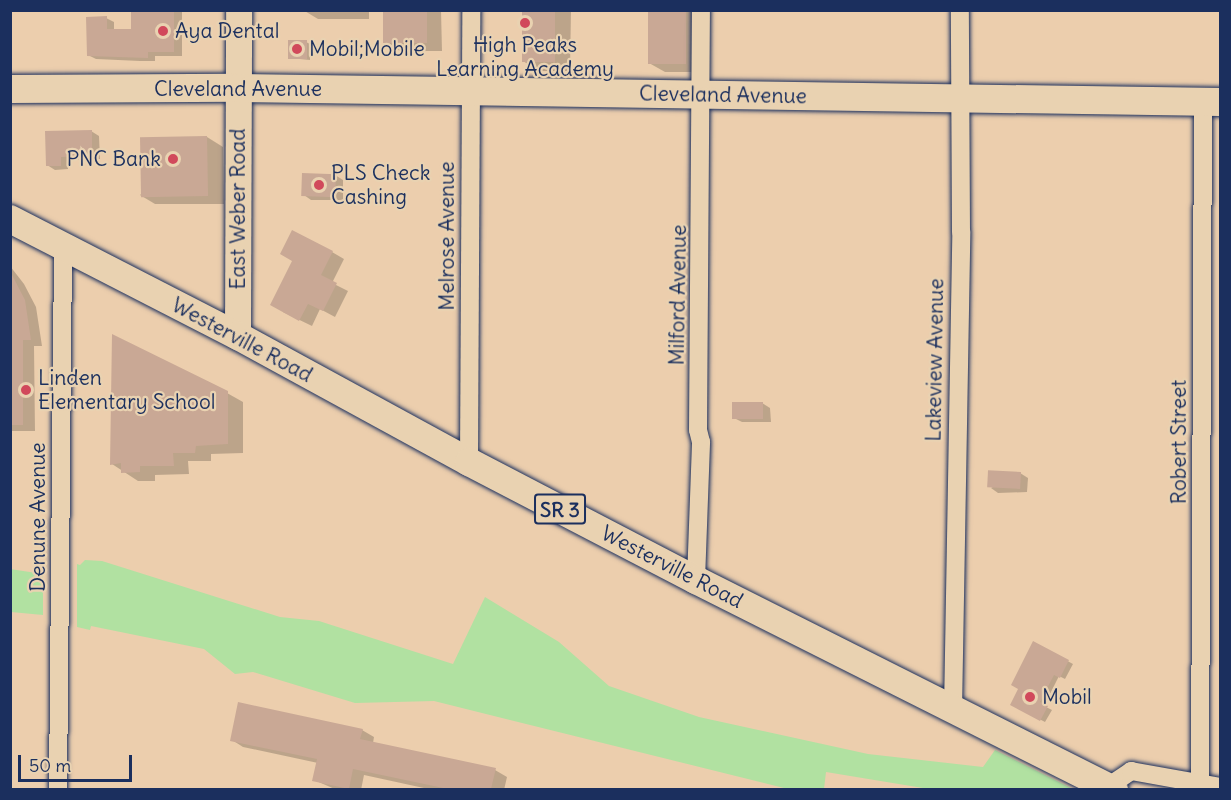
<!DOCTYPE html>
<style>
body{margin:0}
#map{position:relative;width:1231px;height:800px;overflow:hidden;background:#eccead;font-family:Delius,sans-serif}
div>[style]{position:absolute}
.green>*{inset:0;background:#b1e1a1}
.shadow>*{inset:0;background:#0003}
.building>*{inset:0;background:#c9a895;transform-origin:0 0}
.roads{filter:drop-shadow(0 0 2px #1b2f5e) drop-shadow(0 0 2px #1b2f5e)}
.street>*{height:18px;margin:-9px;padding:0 9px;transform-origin:9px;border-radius:9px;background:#e9d2b1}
.secondary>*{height:26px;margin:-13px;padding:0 13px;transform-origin:13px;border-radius:13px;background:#e9d2b1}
.primary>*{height:28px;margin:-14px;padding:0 14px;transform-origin:14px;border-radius:14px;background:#e9d2b1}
.dots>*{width:16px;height:16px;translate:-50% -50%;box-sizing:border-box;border:3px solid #e9d2b1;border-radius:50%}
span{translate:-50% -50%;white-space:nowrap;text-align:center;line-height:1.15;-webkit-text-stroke:4.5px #e9d2b1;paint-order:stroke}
.shield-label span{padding:2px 4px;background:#e9d2b1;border:2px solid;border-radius:4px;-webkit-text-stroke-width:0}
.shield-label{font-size:20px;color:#1b2f5e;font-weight:700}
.poi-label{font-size:21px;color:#1b2f5e}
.left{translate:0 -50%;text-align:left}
.right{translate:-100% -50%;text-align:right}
.street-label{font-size:21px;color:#1b2f5e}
.frame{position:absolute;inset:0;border:12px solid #1b2f5e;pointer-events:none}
.scale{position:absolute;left:18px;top:755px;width:114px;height:27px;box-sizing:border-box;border:3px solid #1b2f5e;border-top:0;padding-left:8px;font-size:18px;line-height:21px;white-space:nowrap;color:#1b2f5e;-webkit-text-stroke:4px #e9d2b1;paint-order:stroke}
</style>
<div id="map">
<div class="green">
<div style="clip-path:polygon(85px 560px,102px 561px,280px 617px,319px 621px,453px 664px,485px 597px,559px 642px,609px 686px,699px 717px,868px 754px,983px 767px,995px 750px,1073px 789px,929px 789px,826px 772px,824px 789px,788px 789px,434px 701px,355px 703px,253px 672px,235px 674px,204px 649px,91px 626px,90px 630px,77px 627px,77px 564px,80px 565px)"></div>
<div style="clip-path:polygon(10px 569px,43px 574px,43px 615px,11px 612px)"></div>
</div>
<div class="shadow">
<div style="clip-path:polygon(132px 10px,182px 10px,182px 56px,155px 56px,155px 61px,140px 61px,96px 59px,88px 55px,106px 18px,114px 22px,114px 30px,132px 31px)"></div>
<div style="clip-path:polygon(369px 10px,369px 19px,318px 19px,303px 10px)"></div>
<div style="clip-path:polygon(383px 10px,441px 10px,442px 51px,400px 51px,384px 42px)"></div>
<div style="clip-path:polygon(523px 10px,571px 10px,570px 71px,539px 71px,523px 61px)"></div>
<div style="clip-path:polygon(649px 10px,702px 10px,701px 72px,665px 72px,649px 63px)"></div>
<div style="clip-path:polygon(306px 42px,310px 44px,310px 60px,289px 58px)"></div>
<div style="clip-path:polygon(91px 131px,99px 136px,100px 159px,68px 160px,68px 169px,55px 170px,47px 165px)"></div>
<div style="clip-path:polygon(207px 137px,223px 147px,224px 204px,155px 204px,140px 195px)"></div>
<div style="clip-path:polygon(335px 175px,343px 180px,343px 200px,311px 200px,304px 195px)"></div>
<div style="clip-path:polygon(332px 252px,344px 259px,332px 283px,348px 291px,335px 317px,320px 309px,312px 326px,283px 312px)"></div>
<div style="clip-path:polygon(10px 266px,24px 284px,36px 307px,42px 346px,34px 346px,35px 431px,10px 431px)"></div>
<div style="clip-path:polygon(227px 393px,243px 402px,243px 453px,211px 454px,211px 461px,188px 461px,189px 474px,155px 475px,155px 481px,138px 481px,112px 464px)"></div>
<div style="clip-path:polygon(762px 403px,770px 408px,771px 422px,742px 422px,734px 418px)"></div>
<div style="clip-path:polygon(1020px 473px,1028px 478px,1027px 492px,998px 493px,991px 488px)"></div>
<div style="clip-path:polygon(1034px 643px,1073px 664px,1065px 679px,1059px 676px,1044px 706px,1052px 710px,1045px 722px,1012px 705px,1020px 688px)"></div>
<div style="clip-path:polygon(362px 730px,374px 737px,373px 743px,495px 770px,507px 777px,504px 790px,433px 790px,364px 775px,361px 790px,337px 790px,314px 780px,318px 763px,243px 747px,232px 740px)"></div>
</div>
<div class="building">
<div style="clip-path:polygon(131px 10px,174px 10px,174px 52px,148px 52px,148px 58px,87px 56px,86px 17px,107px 16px,107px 29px,131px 29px)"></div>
<div style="left:383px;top:10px;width:44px;height:33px"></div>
<div style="left:522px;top:10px;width:33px;height:52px"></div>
<div style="left:648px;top:10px;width:38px;height:54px"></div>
<div style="left:288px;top:40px;width:19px;height:19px"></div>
<div style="clip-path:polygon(92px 130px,92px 156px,61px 157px,61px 166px,46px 166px,45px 131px)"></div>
<div style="left:207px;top:136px;width:60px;height:67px;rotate:89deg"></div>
<div style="left:302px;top:173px;width:34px;height:23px;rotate:2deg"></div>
<div style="clip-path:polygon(292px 230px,333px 251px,321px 275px,337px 283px,323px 311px,308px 304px,299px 321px,270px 305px,292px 261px,280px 254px)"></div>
<div style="clip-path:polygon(10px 271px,25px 300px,31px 340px,23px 340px,23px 425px,10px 425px)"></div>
<div style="clip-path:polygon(112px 334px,228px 391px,228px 444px,196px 446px,195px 453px,173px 453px,174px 466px,140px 466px,140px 472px,121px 473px,121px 463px,110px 465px)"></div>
<div style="left:732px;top:402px;width:31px;height:17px"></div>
<div style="left:1021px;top:472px;width:17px;height:33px;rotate:93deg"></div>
<div style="clip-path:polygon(1033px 641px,1069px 660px,1060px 678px,1054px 675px,1040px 702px,1048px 706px,1040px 721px,1010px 705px,1018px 689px,1011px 685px)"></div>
<div style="clip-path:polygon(238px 702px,363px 729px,360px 739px,496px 768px,491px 789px,448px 789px,353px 769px,349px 789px,312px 781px,317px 759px,230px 741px)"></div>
</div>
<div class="roads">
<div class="street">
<div style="left:469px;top:462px;width:452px;rotate:-89.7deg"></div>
<div style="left:696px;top:580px;width:138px;rotate:-87.9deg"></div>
<div style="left:701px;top:442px;width:12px;rotate:-104deg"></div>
<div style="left:698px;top:430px;width:420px;rotate:-89.6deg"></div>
<div style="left:953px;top:711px;width:479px;rotate:-89deg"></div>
<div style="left:961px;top:232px;width:222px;rotate:-90.3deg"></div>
<div style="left:1200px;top:783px;width:682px;rotate:-89.75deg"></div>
<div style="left:1109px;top:786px;width:27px;rotate:-34deg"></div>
<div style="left:1131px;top:771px;width:90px;rotate:10.2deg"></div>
<div style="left:58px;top:790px;width:544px;rotate:-89.47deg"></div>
</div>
<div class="secondary">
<div style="left:238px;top:336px;width:326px;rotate:-89.8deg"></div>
</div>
<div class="primary">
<div style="left:10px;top:89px;width:228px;rotate:-0.3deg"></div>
<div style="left:238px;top:88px;width:982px;rotate:0.82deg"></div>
<div style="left:10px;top:219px;width:256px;rotate:27.2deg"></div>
<div style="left:238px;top:336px;width:263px;rotate:28.6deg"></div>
<div style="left:469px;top:462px;width:256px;rotate:27.5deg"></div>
<div style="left:696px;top:580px;width:468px;rotate:26.7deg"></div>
</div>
</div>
<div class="dots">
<div style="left:525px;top:23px;background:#d1495b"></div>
<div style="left:163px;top:31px;background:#d1495b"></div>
<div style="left:297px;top:49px;background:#d1495b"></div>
<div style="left:173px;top:159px;background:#d1495b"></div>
<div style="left:319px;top:185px;background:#d1495b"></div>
<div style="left:26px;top:390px;background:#d1495b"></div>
<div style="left:1030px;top:697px;background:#d1495b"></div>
</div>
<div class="shield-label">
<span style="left:560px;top:509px">SR 3</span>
</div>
<div class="poi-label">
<span class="left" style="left:175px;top:31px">Aya Dental</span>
<span style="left:525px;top:57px">High Peaks<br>Learning Academy</span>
<span class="left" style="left:309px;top:49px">Mobil;Mobile</span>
<span class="right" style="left:161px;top:159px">PNC Bank</span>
<span class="left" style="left:331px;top:185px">PLS Check<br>Cashing</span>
<span class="left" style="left:38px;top:390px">Linden<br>Elementary School</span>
<span class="left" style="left:1042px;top:697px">Mobil</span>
</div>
<div class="street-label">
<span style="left:238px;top:89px">Cleveland Avenue</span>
<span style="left:723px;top:95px;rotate:1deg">Cleveland Avenue</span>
<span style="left:238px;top:209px;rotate:-90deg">East Weber Road</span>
<span style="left:447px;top:236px;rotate:-90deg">Melrose Avenue</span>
<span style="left:678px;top:295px;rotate:-89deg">Milford Avenue</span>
<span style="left:242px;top:340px;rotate:28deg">Westerville Road</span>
<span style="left:935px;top:360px;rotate:-89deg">Lakeview Avenue</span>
<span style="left:1179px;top:442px;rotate:-90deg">Robert Street</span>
<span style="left:38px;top:517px;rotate:-90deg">Denune Avenue</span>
<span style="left:672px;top:567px;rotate:27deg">Westerville Road</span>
</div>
<div class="frame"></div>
<div class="scale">50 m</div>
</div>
